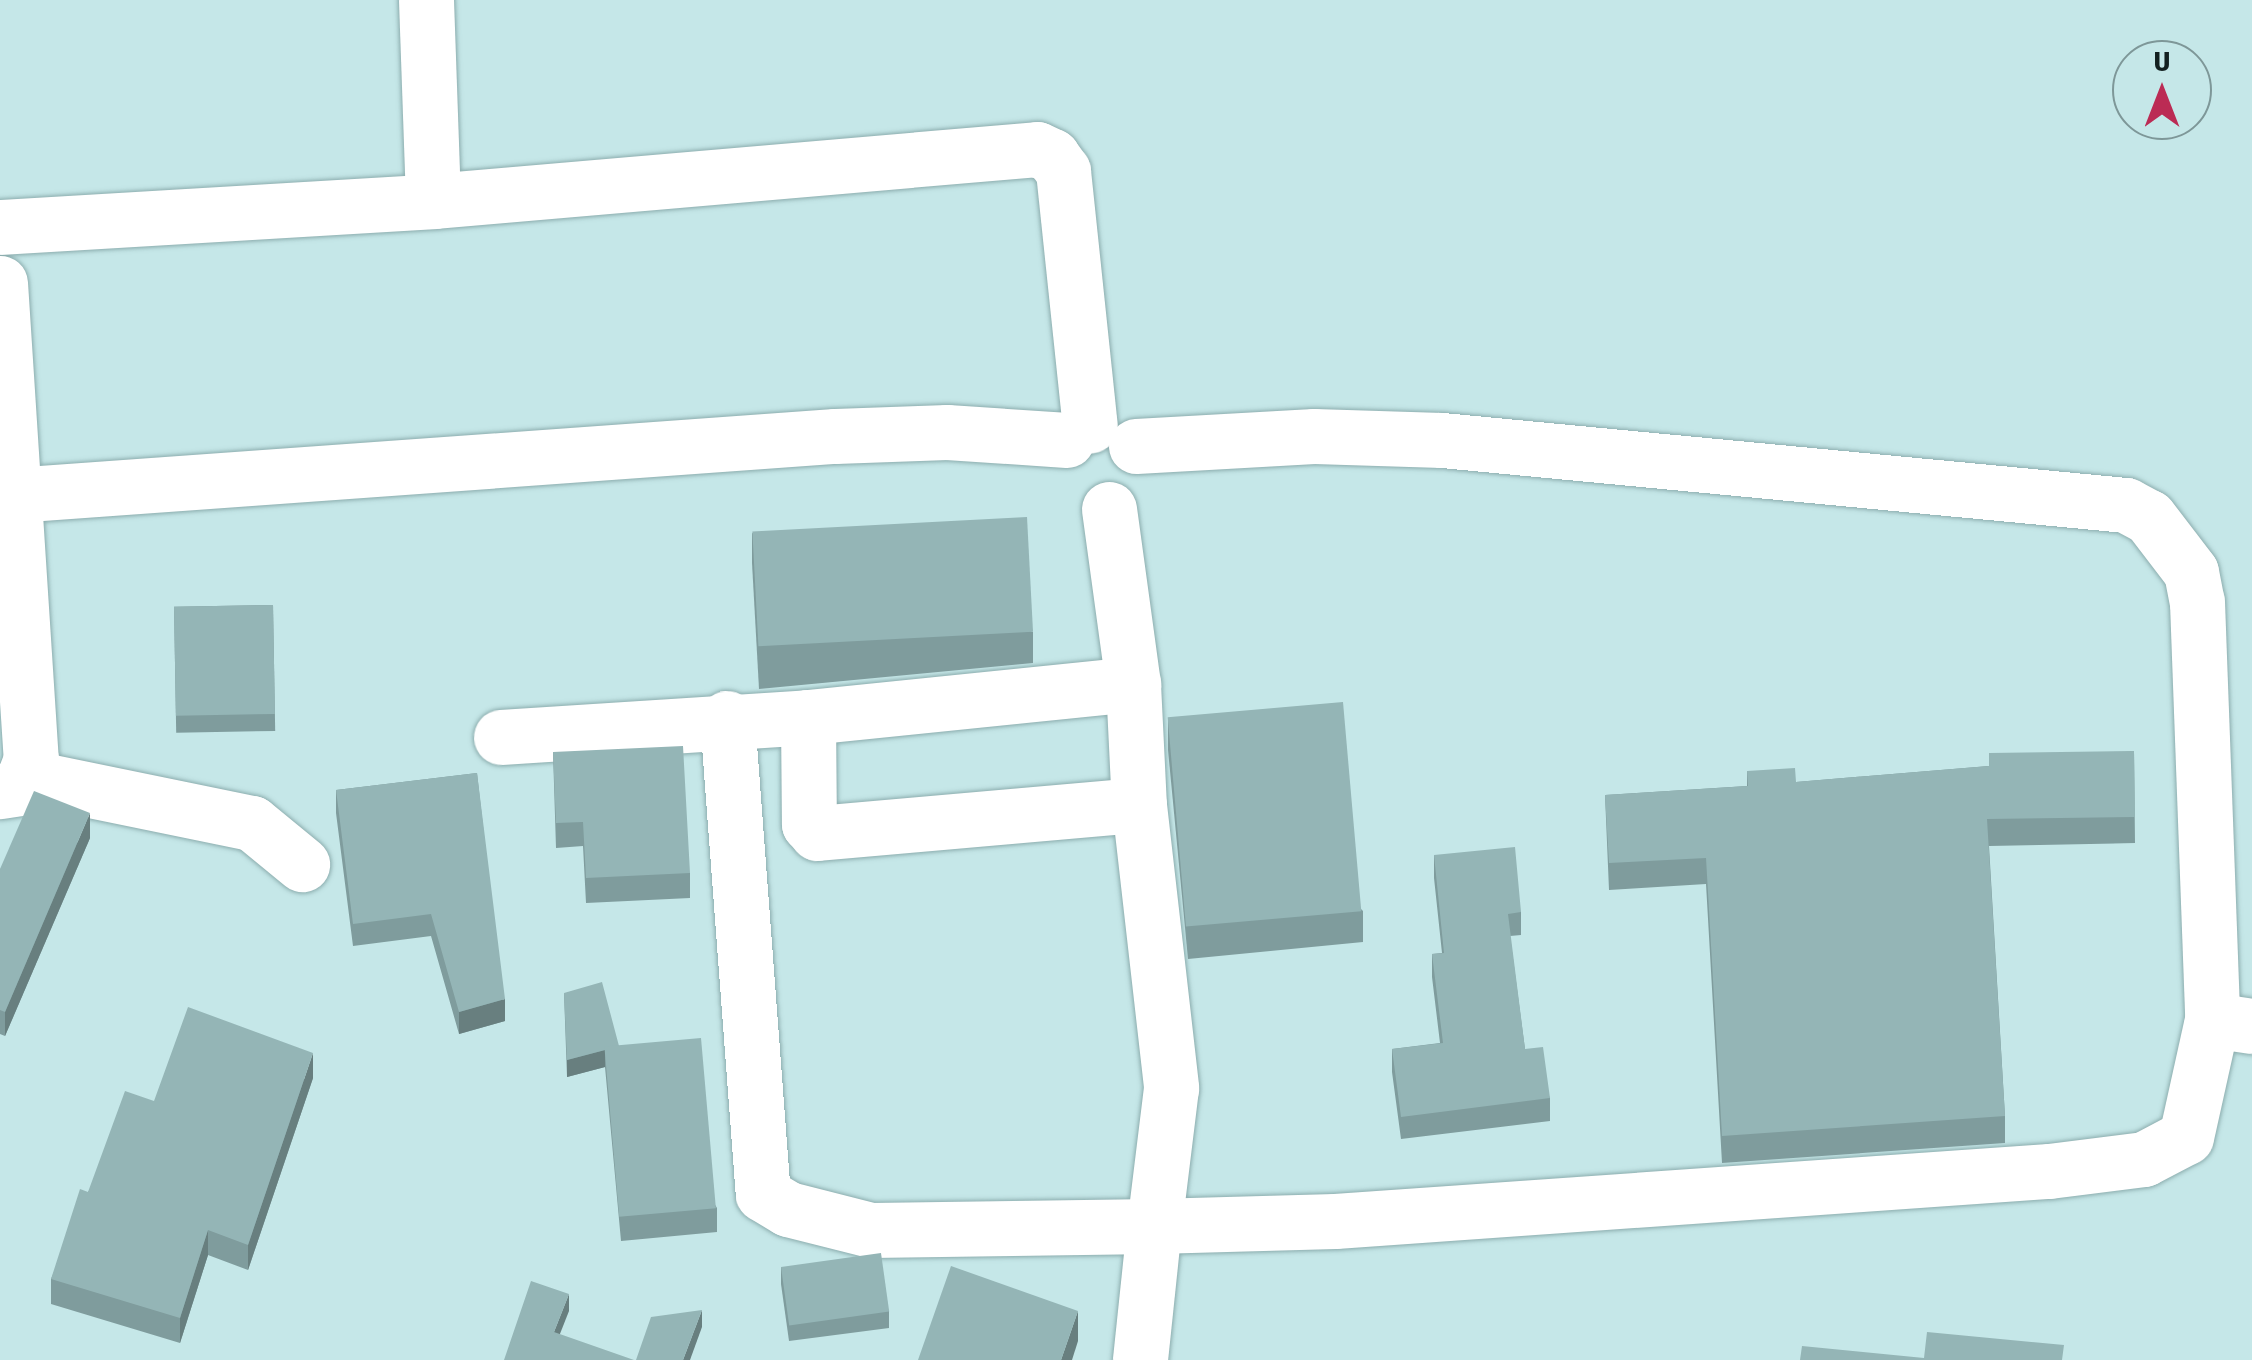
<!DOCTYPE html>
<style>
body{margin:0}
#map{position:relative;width:2252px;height:1360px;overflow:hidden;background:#c5e7e8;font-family:"Fira Sans Condensed",sans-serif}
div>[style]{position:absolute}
.roads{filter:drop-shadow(0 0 2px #8cadae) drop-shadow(0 0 2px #8cadae)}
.minor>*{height:55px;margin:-27.5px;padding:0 27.5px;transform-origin:27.5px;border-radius:27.5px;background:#fff}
.wall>*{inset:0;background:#7f9c9d;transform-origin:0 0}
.shaded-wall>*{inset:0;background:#687f7f}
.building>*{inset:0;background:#94b5b6;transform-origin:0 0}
span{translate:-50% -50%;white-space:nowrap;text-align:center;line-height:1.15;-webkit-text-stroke:10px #c5e7e8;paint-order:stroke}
.north{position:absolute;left:2112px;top:40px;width:100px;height:100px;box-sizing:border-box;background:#c5e7e8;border:2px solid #7e9798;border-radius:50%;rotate:0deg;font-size:28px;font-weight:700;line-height:40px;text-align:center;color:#132020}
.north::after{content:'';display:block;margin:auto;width:35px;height:45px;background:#bb2b54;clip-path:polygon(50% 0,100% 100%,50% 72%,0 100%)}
</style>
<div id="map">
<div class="roads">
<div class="minor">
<div style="left:426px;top:0;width:201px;rotate:88deg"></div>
<div style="left:433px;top:201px;width:606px;rotate:-4.92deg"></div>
<div style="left:1037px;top:149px;width:17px;rotate:25deg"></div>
<div style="left:1052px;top:156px;width:19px;rotate:54deg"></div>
<div style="left:1063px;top:171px;width:256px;rotate:84deg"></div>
<div style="left:0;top:227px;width:434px;rotate:-3.4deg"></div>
<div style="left:0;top:283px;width:477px;rotate:86.3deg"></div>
<div style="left:31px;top:759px;width:31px;rotate:111deg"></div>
<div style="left:20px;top:788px;width:20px;rotate:171deg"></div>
<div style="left:1136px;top:446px;width:178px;rotate:-3.2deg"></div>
<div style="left:1314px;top:436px;width:128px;rotate:1.8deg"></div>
<div style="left:1442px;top:440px;width:687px;rotate:5.43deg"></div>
<div style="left:2126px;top:505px;width:26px;rotate:28deg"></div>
<div style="left:2149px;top:517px;width:69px;rotate:52.6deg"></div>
<div style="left:2191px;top:572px;width:31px;rotate:79deg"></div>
<div style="left:2197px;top:602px;width:418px;rotate:87.9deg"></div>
<div style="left:2212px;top:1020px;width:40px;rotate:8.5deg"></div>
<div style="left:13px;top:495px;width:824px;rotate:-4.11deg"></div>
<div style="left:835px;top:436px;width:112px;rotate:-2deg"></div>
<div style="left:947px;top:432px;width:120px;rotate:3.8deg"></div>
<div style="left:1109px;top:509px;width:177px;rotate:82.2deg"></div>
<div style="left:1133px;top:684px;width:121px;rotate:87.2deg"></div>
<div style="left:1139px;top:805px;width:285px;rotate:83.5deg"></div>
<div style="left:1171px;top:1088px;width:139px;rotate:97deg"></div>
<div style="left:1154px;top:1226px;width:181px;rotate:-1.6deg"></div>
<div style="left:1335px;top:1221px;width:716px;rotate:-4.01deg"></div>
<div style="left:2049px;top:1171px;width:96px;rotate:-7.2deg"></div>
<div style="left:2144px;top:1159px;width:47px;rotate:-27.6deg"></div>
<div style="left:2186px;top:1137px;width:120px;rotate:-77.5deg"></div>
<div style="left:808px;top:717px;width:107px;rotate:89.5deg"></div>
<div style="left:809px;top:824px;width:12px;rotate:48deg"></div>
<div style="left:817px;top:833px;width:323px;rotate:-5deg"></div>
<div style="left:727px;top:718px;width:477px;rotate:85.7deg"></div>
<div style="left:763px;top:1194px;width:29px;rotate:31deg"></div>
<div style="left:788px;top:1209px;width:86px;rotate:14.2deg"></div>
<div style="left:871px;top:1230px;width:283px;rotate:-0.8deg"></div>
<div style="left:1154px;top:1226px;width:135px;rotate:96deg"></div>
<div style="left:501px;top:737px;width:308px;rotate:-3.7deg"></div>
<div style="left:808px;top:717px;width:327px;rotate:-5.8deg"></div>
<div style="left:27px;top:777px;width:230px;rotate:11.6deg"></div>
<div style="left:252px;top:823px;width:65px;rotate:39.4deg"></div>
</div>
</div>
<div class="wall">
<div style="clip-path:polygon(752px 533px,1033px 632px,1033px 663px,759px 689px,752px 563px)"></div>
<div style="left:273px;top:605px;width:126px;height:99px;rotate:89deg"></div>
<div style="clip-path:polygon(1168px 719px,1363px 911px,1363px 942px,1188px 959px,1168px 750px)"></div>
<div style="clip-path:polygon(2134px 751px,2135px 843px,1989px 846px,2005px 1116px,2005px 1143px,1722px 1163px,1706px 884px,1609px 890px,1605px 795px,1747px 786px,1747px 771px,1796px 782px,1989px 766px)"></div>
<div style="clip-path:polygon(553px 752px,690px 873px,690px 898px,586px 903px,583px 846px,556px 848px)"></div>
<div style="clip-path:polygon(477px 773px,505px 1021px,459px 1034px,431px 936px,353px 946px,336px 813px,336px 790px)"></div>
<div style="clip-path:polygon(90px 838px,5px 1036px,0 1034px,0 869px)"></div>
<div style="clip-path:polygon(1434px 855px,1521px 912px,1521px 935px,1510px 936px,1525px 1049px,1550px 1098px,1550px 1121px,1401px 1139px,1392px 1072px,1392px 1049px,1440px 1043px,1432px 977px,1432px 954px,1442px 953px,1434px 878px)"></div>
<div style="clip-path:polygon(564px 993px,619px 1046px,717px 1208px,717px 1232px,621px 1241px,605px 1067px,567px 1077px)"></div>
<div style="clip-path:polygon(313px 1078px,248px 1270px,208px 1255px,180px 1343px,51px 1304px,51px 1279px,88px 1192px,154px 1101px)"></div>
<div style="clip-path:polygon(781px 1267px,889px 1311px,889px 1328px,789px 1341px,781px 1284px)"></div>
</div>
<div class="shaded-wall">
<div style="clip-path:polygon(90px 813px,90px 838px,5px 1036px,5px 1012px)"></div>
<div style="clip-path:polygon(505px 999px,505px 1021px,459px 1034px,459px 1012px)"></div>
<div style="clip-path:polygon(605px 1050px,605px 1067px,567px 1077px,567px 1060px)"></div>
<div style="clip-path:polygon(313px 1053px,313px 1078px,248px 1270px,248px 1245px)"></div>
<div style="clip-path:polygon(208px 1230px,208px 1255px,180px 1343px,180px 1318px)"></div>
<div style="clip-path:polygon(569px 1294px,569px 1311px,554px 1349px,554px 1332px)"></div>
<div style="clip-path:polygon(702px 1310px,702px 1327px,690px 1360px,683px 1360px)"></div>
<div style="clip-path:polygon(1078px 1311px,1078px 1341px,1072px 1360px,1061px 1360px)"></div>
</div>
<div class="building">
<div style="left:1027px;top:517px;width:115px;height:275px;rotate:87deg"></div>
<div style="left:273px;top:605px;width:109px;height:99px;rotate:89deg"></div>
<div style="left:1343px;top:702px;width:210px;height:176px;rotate:85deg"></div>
<div style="clip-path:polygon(683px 746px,690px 873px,586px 878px,583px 822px,556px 823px,553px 752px)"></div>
<div style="clip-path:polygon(2134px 751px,2135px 817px,1987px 819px,2005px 1116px,1722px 1136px,1706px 858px,1609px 863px,1605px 795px,1748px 786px,1747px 771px,1795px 768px,1796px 782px,1989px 766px,1989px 753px)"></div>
<div style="clip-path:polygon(477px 773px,505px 999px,459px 1012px,431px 914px,353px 924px,336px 790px)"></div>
<div style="clip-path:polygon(34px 791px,90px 813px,5px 1012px,0 1010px,0 869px)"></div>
<div style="clip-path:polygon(1515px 847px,1521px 912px,1508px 914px,1525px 1049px,1543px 1047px,1550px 1098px,1401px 1117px,1392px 1049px,1443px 1043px,1432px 954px,1444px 953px,1434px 855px)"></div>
<div style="clip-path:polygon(602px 982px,619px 1046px,605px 1048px,605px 1050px,567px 1060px,564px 993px)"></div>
<div style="clip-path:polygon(188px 1007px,313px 1053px,248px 1245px,208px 1230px,180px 1318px,51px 1279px,80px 1189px,88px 1192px,125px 1091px,154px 1101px)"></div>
<div style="left:701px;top:1038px;width:171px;height:97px;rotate:85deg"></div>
<div style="left:881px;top:1253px;width:59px;height:101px;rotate:82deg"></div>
<div style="clip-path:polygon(951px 1266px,1078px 1311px,1061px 1360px,918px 1360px)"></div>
<div style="clip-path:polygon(531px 1281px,569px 1294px,554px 1332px,634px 1360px,504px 1360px)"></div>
<div style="clip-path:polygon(702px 1310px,683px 1360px,636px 1360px,651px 1317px)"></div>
<div style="clip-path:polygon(1927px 1332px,2064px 1345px,2062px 1360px,1800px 1360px,1802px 1346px,1924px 1358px)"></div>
</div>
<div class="north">U</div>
</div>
